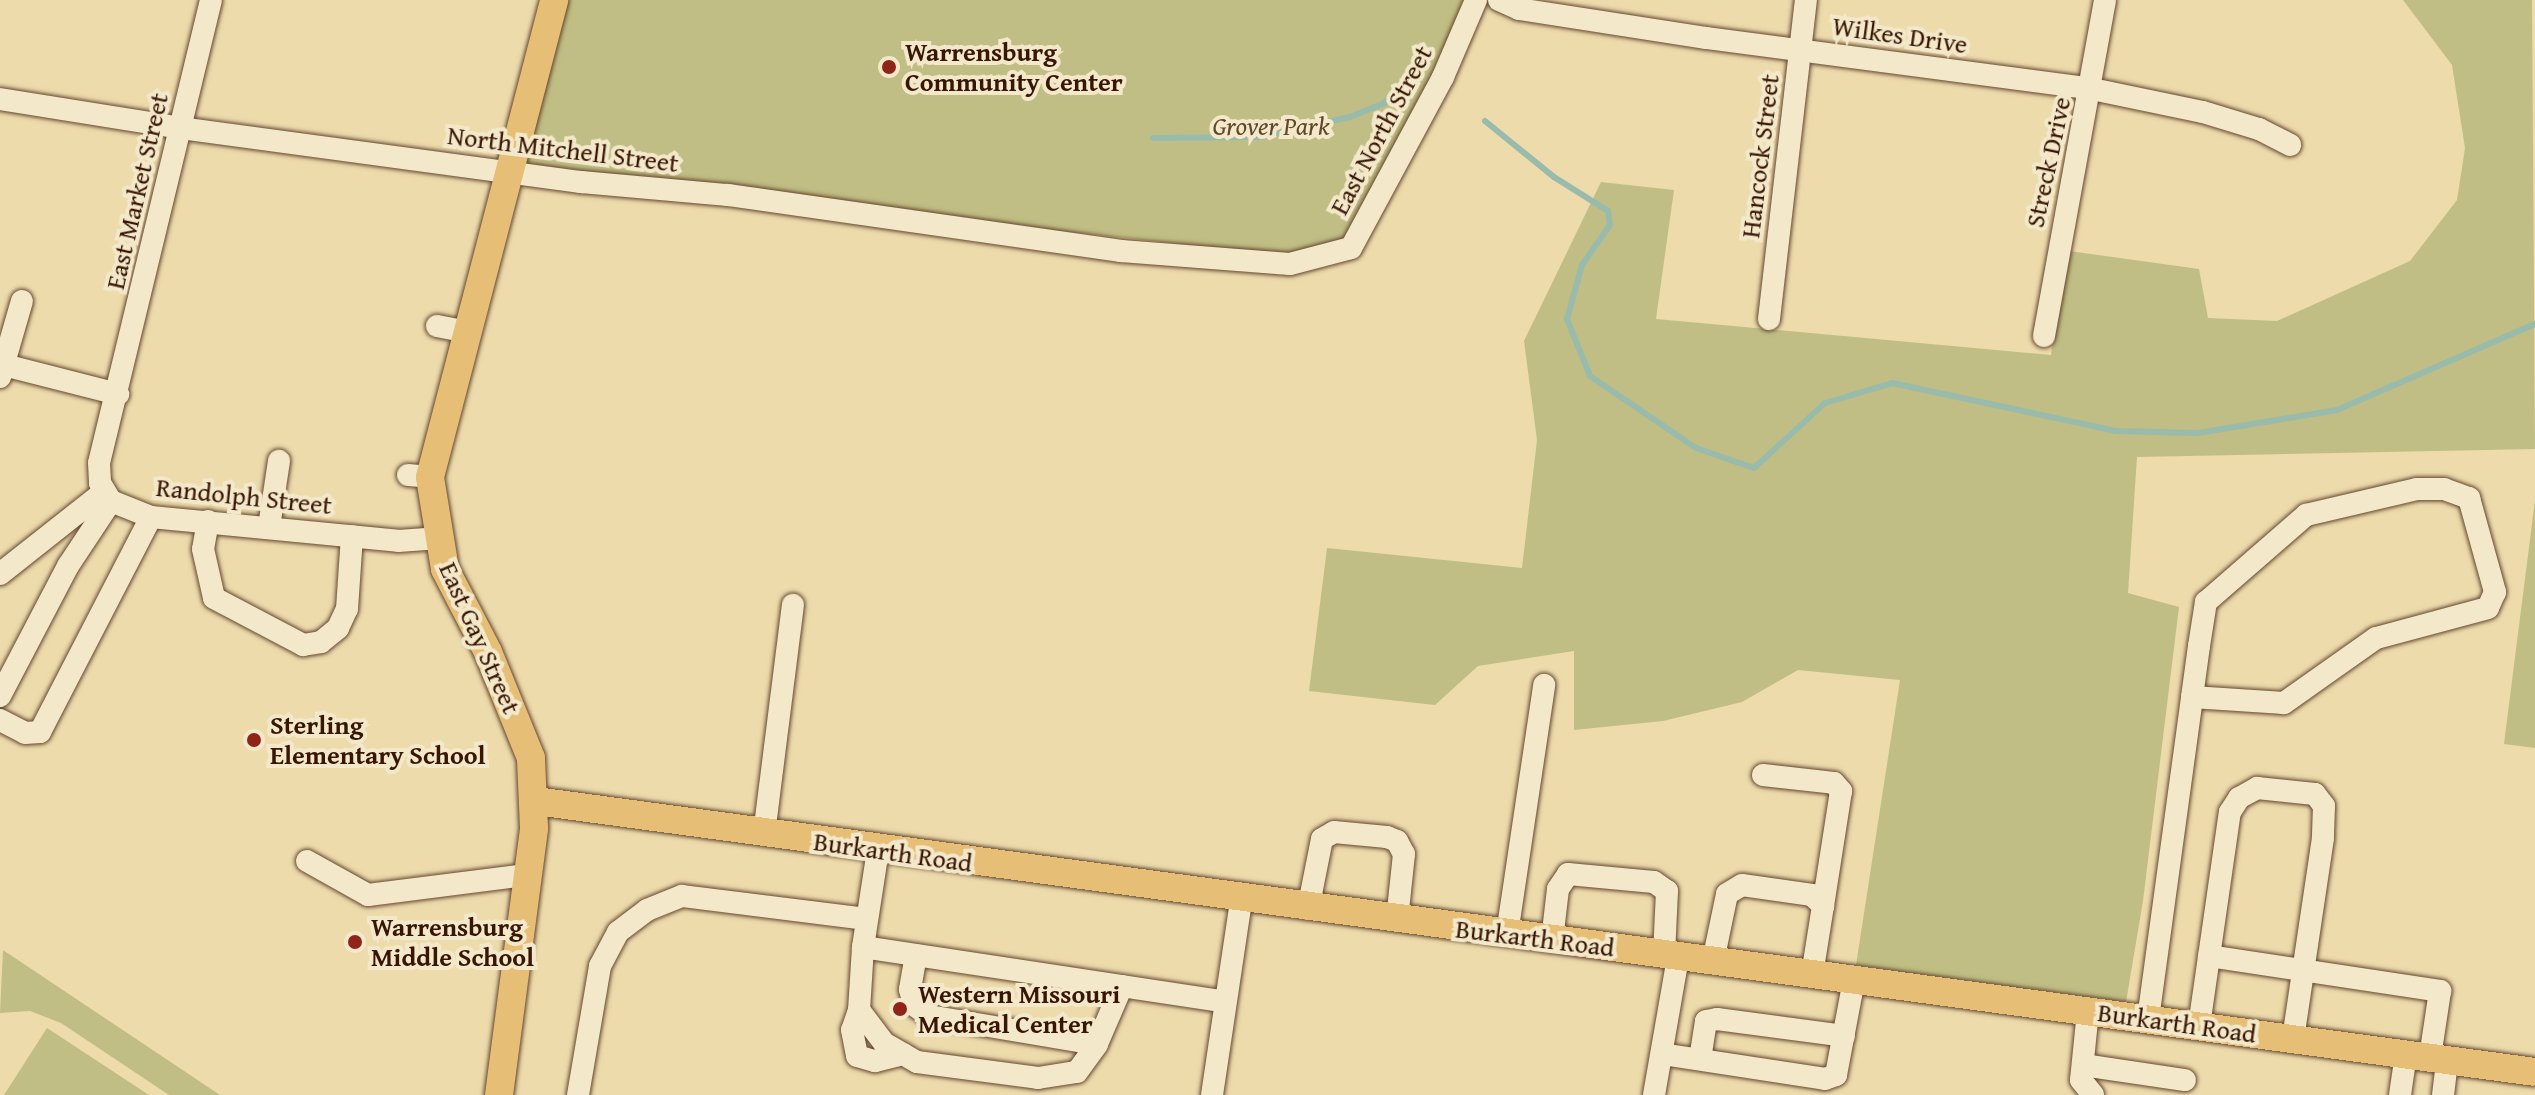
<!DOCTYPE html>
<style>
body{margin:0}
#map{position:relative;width:2535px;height:1095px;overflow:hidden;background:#eddbac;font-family:"Gentium Book Plus",serif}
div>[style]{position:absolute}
.green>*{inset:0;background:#c0be84}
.stream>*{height:6px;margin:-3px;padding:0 3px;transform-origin:3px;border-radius:3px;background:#99bbab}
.roads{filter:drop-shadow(0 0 2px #64472f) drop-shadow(0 0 2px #64472f)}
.minor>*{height:22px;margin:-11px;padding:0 11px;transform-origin:11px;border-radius:11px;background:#f3e8c9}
.major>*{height:28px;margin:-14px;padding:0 14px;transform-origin:14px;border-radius:14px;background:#e6be76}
.dots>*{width:22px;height:22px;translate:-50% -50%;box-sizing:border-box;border:4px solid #f3e8c9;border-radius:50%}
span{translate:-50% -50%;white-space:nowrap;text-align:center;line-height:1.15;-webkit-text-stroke:8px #f3e8c9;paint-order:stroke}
.street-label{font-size:26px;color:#371605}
.poi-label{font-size:26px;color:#371605;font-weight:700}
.left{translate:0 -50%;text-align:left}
.park-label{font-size:26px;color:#60482b;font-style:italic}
</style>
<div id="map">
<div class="green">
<div style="clip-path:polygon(554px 0,1476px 0,1351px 248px,1322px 259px,509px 172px)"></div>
<div style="clip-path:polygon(2403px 0,2532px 0,2535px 449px,2137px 457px,2128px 593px,2179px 607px,2143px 901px,2126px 1002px,1856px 965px,1900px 680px,1798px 670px,1742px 702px,1663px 721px,1574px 730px,1574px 651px,1478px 666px,1435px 705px,1309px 691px,1327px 548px,1522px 568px,1537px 440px,1524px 341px,1601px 182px,1674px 190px,1656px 319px,2051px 355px,2062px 250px,2199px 269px,2208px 318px,2277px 321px,2410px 261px,2457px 200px,2465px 148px,2452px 65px)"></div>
<div style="clip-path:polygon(2535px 500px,2535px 748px,2504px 744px)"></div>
<div style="clip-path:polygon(3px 950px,220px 1095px,169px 1095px,61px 1023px,30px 1011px,0 1013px)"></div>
<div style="clip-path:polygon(47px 1028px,149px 1095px,4px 1095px)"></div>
</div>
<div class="stream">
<div style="left:1485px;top:121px;width:89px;rotate:39.1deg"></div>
<div style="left:1554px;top:177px;width:64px;rotate:32.2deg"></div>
<div style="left:1608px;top:211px;width:14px;rotate:82deg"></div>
<div style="left:1610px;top:225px;width:49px;rotate:125deg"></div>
<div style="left:1582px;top:265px;width:56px;rotate:105.5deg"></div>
<div style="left:1567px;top:319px;width:61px;rotate:68deg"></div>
<div style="left:1590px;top:376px;width:128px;rotate:34.2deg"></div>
<div style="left:1696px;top:448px;width:61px;rotate:19deg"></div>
<div style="left:1754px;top:468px;width:96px;rotate:-42.5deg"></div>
<div style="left:1825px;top:403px;width:70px;rotate:-16.6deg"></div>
<div style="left:1892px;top:383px;width:229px;rotate:12.1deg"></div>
<div style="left:2116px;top:431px;width:82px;rotate:1.4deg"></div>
<div style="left:2198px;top:433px;width:141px;rotate:-9.4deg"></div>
<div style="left:2337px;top:410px;width:216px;rotate:-23.5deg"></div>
<div style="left:1153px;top:138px;width:106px;rotate:-0.5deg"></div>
<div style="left:1259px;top:137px;width:93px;rotate:-12.4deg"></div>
<div style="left:1350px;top:117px;width:37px;rotate:-22deg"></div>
<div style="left:1384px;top:103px;width:42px;rotate:-43.1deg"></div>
</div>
<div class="roads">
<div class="minor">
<div style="left:211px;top:0;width:476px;rotate:103.6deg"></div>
<div style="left:99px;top:463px;width:20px;rotate:87deg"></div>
<div style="left:100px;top:483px;width:21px;rotate:59deg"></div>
<div style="left:111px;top:501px;width:43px;rotate:21.8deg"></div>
<div style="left:151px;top:517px;width:248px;rotate:5.5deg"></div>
<div style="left:398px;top:541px;width:39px;rotate:-4deg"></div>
<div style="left:1499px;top:0;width:22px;rotate:24deg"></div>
<div style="left:1519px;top:9px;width:190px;rotate:8.8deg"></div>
<div style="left:1707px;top:38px;width:388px;rotate:7.5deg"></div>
<div style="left:2092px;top:89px;width:113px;rotate:11.7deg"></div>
<div style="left:2203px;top:112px;width:59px;rotate:16.9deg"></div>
<div style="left:2259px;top:129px;width:35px;rotate:27deg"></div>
<div style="left:0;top:99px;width:183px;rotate:9.1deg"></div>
<div style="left:181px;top:128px;width:404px;rotate:7.7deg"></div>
<div style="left:581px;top:182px;width:148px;rotate:5.1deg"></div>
<div style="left:728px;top:195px;width:397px;rotate:8.1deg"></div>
<div style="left:1121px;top:251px;width:169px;rotate:4.4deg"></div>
<div style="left:1290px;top:264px;width:63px;rotate:-14.7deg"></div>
<div style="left:1351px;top:248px;width:194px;rotate:-61.7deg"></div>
<div style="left:1443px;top:77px;width:84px;rotate:-66.8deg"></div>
<div style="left:1769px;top:319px;width:321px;rotate:-83.4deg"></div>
<div style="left:437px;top:326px;width:31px;rotate:11deg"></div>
<div style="left:2044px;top:336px;width:341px;rotate:-79.7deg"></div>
<div style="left:4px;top:365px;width:118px;rotate:14.3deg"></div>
<div style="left:0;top:377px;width:79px;rotate:-73.9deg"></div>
<div style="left:408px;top:475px;width:22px;rotate:5deg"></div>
<div style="left:208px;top:521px;width:28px;rotate:100deg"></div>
<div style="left:203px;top:549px;width:50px;rotate:77.3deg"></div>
<div style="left:214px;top:598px;width:101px;rotate:27.8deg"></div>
<div style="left:303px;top:645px;width:18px;rotate:-9deg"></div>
<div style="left:321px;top:642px;width:22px;rotate:-39deg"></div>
<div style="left:338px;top:628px;width:21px;rotate:-65deg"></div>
<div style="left:347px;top:609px;width:73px;rotate:-86.1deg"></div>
<div style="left:269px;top:527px;width:67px;rotate:-81.4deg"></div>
<div style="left:0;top:574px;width:132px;rotate:-38.3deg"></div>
<div style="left:0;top:696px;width:147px;rotate:-62.4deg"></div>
<div style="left:68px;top:566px;width:78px;rotate:-56.5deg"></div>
<div style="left:0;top:720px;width:28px;rotate:27deg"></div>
<div style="left:25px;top:733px;width:15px;rotate:-4deg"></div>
<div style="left:40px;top:732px;width:242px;rotate:-62.7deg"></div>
<div style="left:1763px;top:775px;width:71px;rotate:6.4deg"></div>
<div style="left:1834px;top:783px;width:11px;rotate:49deg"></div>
<div style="left:1841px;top:791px;width:116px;rotate:98.9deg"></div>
<div style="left:764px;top:834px;width:231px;rotate:-82.8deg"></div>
<div style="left:878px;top:850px;width:98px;rotate:98.8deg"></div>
<div style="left:863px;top:947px;width:366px;rotate:8.6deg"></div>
<div style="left:307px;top:861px;width:70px;rotate:29.1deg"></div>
<div style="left:368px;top:895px;width:160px;rotate:-7.2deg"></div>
<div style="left:1308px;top:909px;width:71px;rotate:-78.7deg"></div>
<div style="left:1322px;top:839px;width:14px;rotate:-30deg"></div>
<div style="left:1334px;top:832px;width:53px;rotate:5.4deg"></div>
<div style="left:1387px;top:837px;width:11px;rotate:22deg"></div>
<div style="left:1397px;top:841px;width:15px;rotate:62deg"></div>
<div style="left:1404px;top:854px;width:66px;rotate:96.1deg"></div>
<div style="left:1507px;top:934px;width:252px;rotate:-81.5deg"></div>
<div style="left:1552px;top:940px;width:51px;rotate:-83.3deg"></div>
<div style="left:1558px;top:889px;width:18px;rotate:-56deg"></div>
<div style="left:1568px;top:874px;width:86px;rotate:5.3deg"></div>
<div style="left:1654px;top:882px;width:16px;rotate:35deg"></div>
<div style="left:1667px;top:891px;width:64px;rotate:92.7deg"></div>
<div style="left:863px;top:947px;width:63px;rotate:93.6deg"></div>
<div style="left:859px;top:1010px;width:41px;rotate:52.9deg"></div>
<div style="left:884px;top:1043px;width:38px;rotate:30deg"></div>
<div style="left:917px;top:1062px;width:122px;rotate:7.5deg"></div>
<div style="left:1038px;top:1078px;width:39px;rotate:-9deg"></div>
<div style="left:1077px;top:1072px;width:34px;rotate:-54deg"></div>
<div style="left:916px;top:955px;width:35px;rotate:100deg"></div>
<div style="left:910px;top:989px;width:16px;rotate:76deg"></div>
<div style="left:914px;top:1005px;width:19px;rotate:36deg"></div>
<div style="left:929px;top:1016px;width:170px;rotate:9.5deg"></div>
<div style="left:1097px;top:1044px;width:63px;rotate:-66.7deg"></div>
<div style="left:2209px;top:956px;width:234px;rotate:8.6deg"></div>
<div style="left:2440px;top:991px;width:67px;rotate:98.6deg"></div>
<div style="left:1713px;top:961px;width:68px;rotate:-78.2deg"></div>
<div style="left:1727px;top:894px;width:17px;rotate:-31deg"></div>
<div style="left:1742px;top:885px;width:71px;rotate:8.1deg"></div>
<div style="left:1812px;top:895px;width:16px;rotate:45deg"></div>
<div style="left:1823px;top:906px;width:70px;rotate:99.1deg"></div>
<div style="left:859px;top:1010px;width:21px;rotate:109deg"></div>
<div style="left:852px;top:1030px;width:26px;rotate:79deg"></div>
<div style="left:857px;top:1056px;width:19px;rotate:16deg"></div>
<div style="left:875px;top:1061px;width:29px;rotate:-14deg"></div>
<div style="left:2088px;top:1011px;width:69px;rotate:95.8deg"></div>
<div style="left:2081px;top:1080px;width:19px;rotate:51deg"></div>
<div style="left:2148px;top:1019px;width:325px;rotate:-82.2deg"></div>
<div style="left:2192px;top:697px;width:51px;rotate:-82.2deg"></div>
<div style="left:2199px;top:646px;width:45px;rotate:-81deg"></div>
<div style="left:2206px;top:602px;width:133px;rotate:-41deg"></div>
<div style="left:2306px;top:515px;width:114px;rotate:-13.2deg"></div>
<div style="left:2417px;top:489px;width:27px"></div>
<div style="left:2444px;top:489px;width:27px;rotate:20deg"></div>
<div style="left:2469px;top:498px;width:98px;rotate:74.5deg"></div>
<div style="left:2495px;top:592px;width:17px;rotate:114deg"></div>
<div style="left:2488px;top:608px;width:116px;rotate:165deg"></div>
<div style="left:2376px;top:638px;width:113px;rotate:144.8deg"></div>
<div style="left:2284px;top:703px;width:92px;rotate:-176.3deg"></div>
<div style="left:2199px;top:1026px;width:216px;rotate:-81.8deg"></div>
<div style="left:2230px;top:812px;width:17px;rotate:-57deg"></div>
<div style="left:2239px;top:798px;width:21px;rotate:-29deg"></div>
<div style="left:2257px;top:788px;width:58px;rotate:5.9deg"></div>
<div style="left:2315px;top:794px;width:15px;rotate:53deg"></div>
<div style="left:2324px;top:806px;width:32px;rotate:92deg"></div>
<div style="left:2323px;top:838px;width:203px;rotate:98.5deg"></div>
<div style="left:1662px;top:1054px;width:165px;rotate:8.7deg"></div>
<div style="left:1825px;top:1079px;width:12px;rotate:-20deg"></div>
<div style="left:1836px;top:1075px;width:97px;rotate:-79.3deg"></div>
<div style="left:1700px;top:1059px;width:38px;rotate:-81deg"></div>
<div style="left:1706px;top:1021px;width:11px;rotate:-10deg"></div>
<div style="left:1717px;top:1019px;width:128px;rotate:7.6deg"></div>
<div style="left:2083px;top:1065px;width:103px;rotate:8.4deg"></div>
<div style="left:578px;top:1095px;width:131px;rotate:-80.3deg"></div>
<div style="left:600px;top:966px;width:38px;rotate:-62deg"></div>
<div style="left:618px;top:932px;width:36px;rotate:-37deg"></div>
<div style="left:647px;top:910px;width:38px;rotate:-22deg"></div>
<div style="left:682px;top:896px;width:185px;rotate:7.1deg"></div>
<div style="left:1212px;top:1095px;width:197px;rotate:-81.5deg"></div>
<div style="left:1654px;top:1095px;width:140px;rotate:-80.1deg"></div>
<div style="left:2400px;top:1095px;width:41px;rotate:-81.7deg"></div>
<div style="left:2443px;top:1095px;width:35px;rotate:-83deg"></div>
</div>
<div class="major">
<div style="left:536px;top:801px;width:2017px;rotate:7.72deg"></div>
<div style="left:499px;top:1095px;width:269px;rotate:-82.5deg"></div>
<div style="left:534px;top:828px;width:70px;rotate:-92.5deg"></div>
<div style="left:531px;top:758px;width:114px;rotate:-112.1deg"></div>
<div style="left:488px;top:652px;width:93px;rotate:-117.4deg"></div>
<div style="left:445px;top:569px;width:93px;rotate:-99.3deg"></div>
<div style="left:430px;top:477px;width:493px;rotate:-75.4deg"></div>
</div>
</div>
<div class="dots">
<div style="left:889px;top:67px;background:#8f2418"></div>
<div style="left:254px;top:740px;background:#8f2418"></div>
<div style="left:355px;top:942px;background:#8f2418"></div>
<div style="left:900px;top:1009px;background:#8f2418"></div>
</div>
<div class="street-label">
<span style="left:1900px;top:35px;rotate:8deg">Wilkes Drive</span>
<span style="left:1381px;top:130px;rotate:-62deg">East North Street</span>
<span style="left:563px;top:149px;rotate:7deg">North Mitchell Street</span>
<span style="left:1760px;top:156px;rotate:-83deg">Hancock Street</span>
<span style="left:2048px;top:162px;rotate:-78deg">Streck Drive</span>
<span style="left:137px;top:191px;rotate:-77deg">East Market Street</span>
<span style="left:244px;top:496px;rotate:6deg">Randolph Street</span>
<span style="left:480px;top:638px;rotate:66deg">East Gay Street</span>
<span style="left:893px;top:852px;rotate:8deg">Burkarth Road</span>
<span style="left:1535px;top:938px;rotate:7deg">Burkarth Road</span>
<span style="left:2177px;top:1023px;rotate:8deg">Burkarth Road</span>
</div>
<div class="poi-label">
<span class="left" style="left:905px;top:67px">Warrensburg<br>Community Center</span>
<span class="left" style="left:270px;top:740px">Sterling<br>Elementary School</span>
<span class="left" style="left:371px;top:942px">Warrensburg<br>Middle School</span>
<span class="left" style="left:918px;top:1009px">Western Missouri<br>Medical Center</span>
</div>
<div class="park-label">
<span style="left:1271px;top:126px">Grover Park</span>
</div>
</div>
